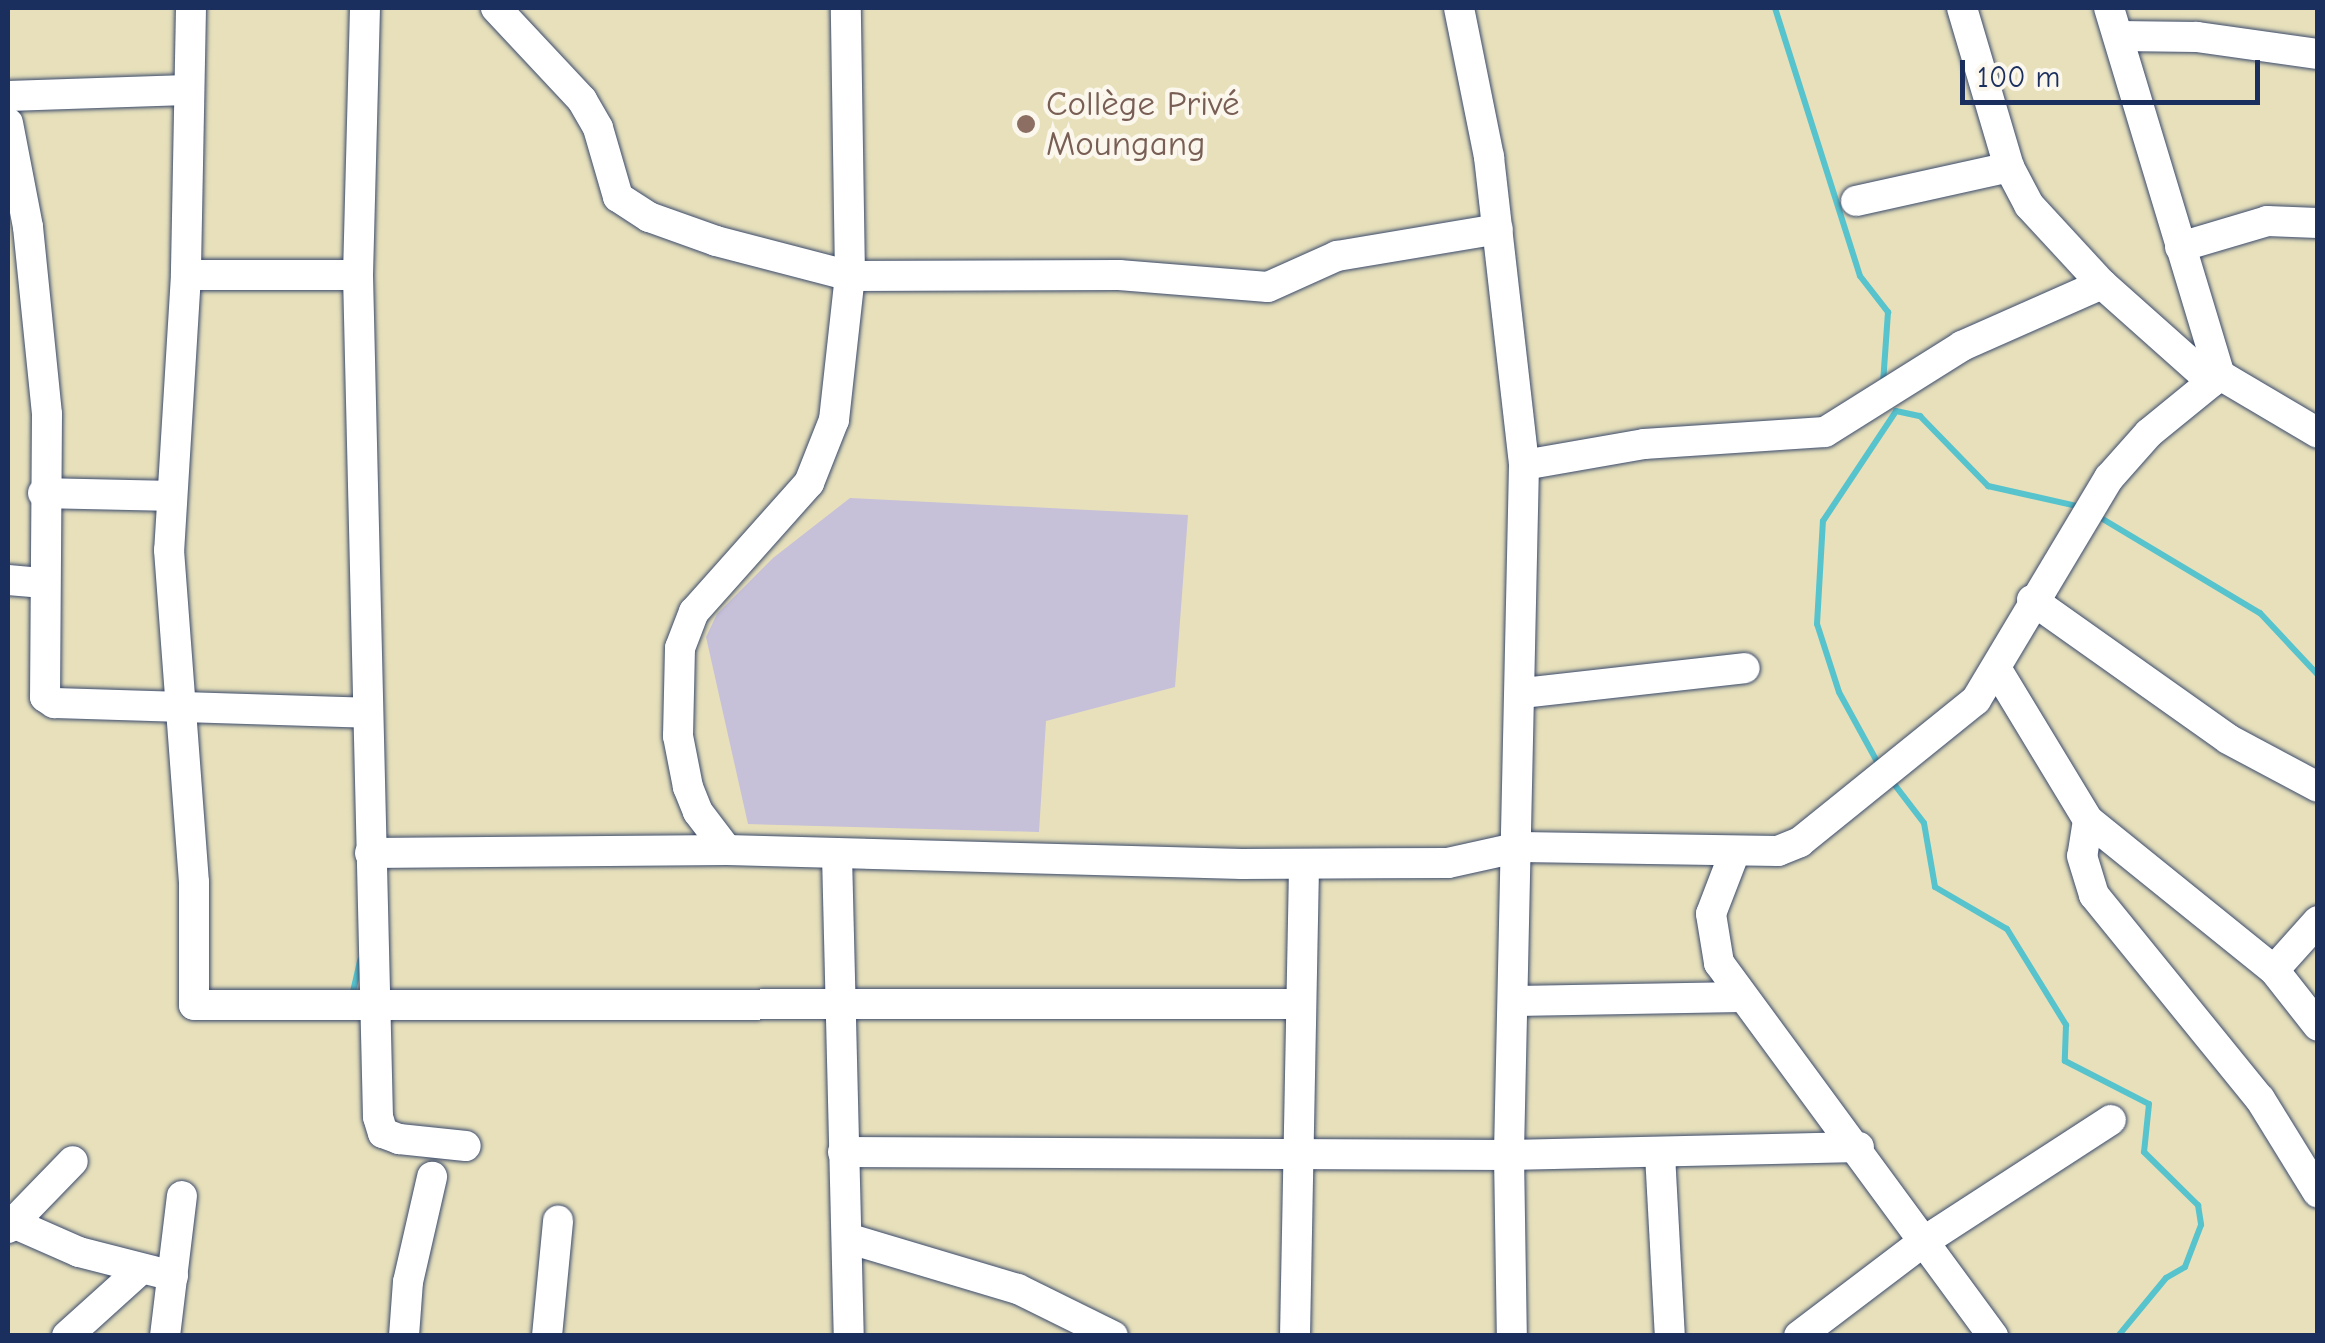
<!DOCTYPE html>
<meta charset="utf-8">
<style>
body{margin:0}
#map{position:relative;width:2325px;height:1343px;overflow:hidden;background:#e7e0bb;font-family:"Comic Neue",sans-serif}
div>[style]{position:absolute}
.industrial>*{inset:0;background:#c6c0d9}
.stream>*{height:6px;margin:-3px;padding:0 3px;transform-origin:3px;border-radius:3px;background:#56c3cd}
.roads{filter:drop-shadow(0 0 2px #3a4a6c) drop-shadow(0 0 2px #3a4a6c)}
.minor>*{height:30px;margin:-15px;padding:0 15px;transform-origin:15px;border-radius:15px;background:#fff}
.dots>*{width:28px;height:28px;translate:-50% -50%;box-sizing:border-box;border:5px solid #fbf7ec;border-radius:50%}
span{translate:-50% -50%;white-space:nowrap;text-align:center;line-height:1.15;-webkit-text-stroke:9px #fbf7ec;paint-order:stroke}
.education-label{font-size:35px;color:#785e54}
.left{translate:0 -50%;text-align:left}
.frame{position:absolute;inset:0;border:10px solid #1b2f5e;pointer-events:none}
.scale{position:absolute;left:1960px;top:60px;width:300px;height:45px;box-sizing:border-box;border:5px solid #1b2f5e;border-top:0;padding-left:12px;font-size:30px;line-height:35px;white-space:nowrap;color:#1b2f5e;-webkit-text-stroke:8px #fbf7ec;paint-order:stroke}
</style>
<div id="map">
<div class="industrial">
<div style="clip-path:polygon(850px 498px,1188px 515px,1175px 687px,1046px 721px,1039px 832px,748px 824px,706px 637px,717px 614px,773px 558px)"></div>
</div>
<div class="stream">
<div style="left:1775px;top:8px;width:281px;rotate:72.4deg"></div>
<div style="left:1860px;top:276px;width:46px;rotate:52.1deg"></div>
<div style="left:1888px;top:312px;width:72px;rotate:94deg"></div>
<div style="left:1896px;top:411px;width:25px;rotate:12deg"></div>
<div style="left:1920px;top:416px;width:98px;rotate:45.8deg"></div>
<div style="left:1988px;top:486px;width:95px;rotate:12.7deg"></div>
<div style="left:2096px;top:515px;width:191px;rotate:30.9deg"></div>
<div style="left:2260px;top:613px;width:85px;rotate:46.9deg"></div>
<div style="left:1880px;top:767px;width:85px;rotate:-118.7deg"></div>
<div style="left:1839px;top:692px;width:71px;rotate:-107.9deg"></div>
<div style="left:1817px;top:624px;width:103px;rotate:-86.7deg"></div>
<div style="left:1823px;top:521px;width:132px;rotate:-56.4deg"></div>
<div style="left:1891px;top:780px;width:54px;rotate:52.5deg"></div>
<div style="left:1924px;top:823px;width:65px;rotate:80.2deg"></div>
<div style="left:1935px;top:887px;width:83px;rotate:30.3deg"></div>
<div style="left:2007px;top:929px;width:113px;rotate:58.4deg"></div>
<div style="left:2066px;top:1025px;width:36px;rotate:92deg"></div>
<div style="left:2065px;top:1061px;width:94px;rotate:27.1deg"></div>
<div style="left:2149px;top:1104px;width:48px;rotate:95.9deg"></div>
<div style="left:2144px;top:1152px;width:76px;rotate:44.5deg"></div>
<div style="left:2198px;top:1205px;width:20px;rotate:81deg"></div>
<div style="left:2201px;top:1225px;width:45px;rotate:110.9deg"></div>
<div style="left:2185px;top:1267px;width:22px;rotate:150deg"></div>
<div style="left:2166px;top:1278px;width:75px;rotate:129.6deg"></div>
<div style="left:352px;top:996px;width:37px;rotate:-77deg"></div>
</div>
<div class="roads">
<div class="minor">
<div style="left:191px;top:8px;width:267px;rotate:91.1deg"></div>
<div style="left:186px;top:275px;width:276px;rotate:93.5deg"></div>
<div style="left:169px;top:550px;width:333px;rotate:85.7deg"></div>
<div style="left:194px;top:882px;width:123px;rotate:90deg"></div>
<div style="left:194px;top:1005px;width:1106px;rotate:-0.05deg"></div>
<div style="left:365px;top:8px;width:267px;rotate:91.5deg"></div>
<div style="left:358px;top:275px;width:842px;rotate:88.64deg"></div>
<div style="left:378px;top:1117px;width:17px;rotate:73deg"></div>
<div style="left:383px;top:1133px;width:17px;rotate:21deg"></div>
<div style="left:399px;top:1139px;width:67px;rotate:6deg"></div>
<div style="left:496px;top:8px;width:126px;rotate:46.9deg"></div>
<div style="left:582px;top:100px;width:32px;rotate:60deg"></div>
<div style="left:598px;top:128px;width:72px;rotate:73.8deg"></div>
<div style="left:618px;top:197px;width:37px;rotate:33deg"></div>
<div style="left:649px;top:217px;width:71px;rotate:19.7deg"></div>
<div style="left:716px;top:241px;width:138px;rotate:14.6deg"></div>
<div style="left:850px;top:276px;width:269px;rotate:-0.2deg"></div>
<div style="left:1119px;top:275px;width:149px;rotate:4.6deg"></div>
<div style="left:1268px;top:287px;width:76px;rotate:-24.2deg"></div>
<div style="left:1337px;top:256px;width:163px;rotate:-9.5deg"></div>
<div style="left:1459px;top:8px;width:152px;rotate:78.6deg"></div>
<div style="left:1489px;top:157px;width:310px;rotate:83.5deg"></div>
<div style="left:1524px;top:465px;width:690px;rotate:91.25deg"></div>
<div style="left:1509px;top:1155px;width:181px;rotate:89.1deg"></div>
<div style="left:1962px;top:8px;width:166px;rotate:73.5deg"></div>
<div style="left:2009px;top:167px;width:43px;rotate:62.2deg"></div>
<div style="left:2029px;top:205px;width:108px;rotate:47.3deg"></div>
<div style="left:2102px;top:284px;width:147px;rotate:41.7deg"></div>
<div style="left:2109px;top:8px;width:383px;rotate:73.2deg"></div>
<div style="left:2220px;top:375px;width:114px;rotate:30.6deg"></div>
<div style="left:2119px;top:36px;width:78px;rotate:0.7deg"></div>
<div style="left:2197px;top:37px;width:122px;rotate:8deg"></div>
<div style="left:8px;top:96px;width:179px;rotate:-1.9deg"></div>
<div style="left:8px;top:123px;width:106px;rotate:79.1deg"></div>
<div style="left:28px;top:227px;width:188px;rotate:84.2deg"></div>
<div style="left:47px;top:414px;width:283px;rotate:90.4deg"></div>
<div style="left:45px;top:697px;width:11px;rotate:34deg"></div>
<div style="left:54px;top:703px;width:314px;rotate:1.8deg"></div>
<div style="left:1856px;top:201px;width:157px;rotate:-12.5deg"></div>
<div style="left:2180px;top:247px;width:91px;rotate:-16.6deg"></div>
<div style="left:2267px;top:221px;width:51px;rotate:2.2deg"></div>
<div style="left:186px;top:275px;width:172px"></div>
<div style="left:1524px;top:465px;width:122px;rotate:-9.9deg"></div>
<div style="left:1644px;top:444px;width:181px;rotate:-3.8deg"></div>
<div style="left:1825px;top:432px;width:162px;rotate:-32.1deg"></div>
<div style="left:1962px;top:346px;width:153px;rotate:-23.9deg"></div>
<div style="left:43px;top:493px;width:128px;rotate:1.3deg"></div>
<div style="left:8px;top:580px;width:36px;rotate:5deg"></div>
<div style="left:2032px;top:600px;width:240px;rotate:35.3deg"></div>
<div style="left:2228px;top:739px;width:102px;rotate:28.1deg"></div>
<div style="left:1996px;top:668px;width:178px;rotate:58.8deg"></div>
<div style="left:2088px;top:820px;width:239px;rotate:38.9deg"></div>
<div style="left:2274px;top:970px;width:71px;rotate:51.8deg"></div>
<div style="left:1523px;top:693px;width:223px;rotate:-6.4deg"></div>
<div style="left:2088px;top:820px;width:36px;rotate:99deg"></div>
<div style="left:2082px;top:856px;width:41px;rotate:72.9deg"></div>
<div style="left:2094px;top:895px;width:263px;rotate:50.9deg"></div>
<div style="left:2260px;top:1099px;width:110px;rotate:58.3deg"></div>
<div style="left:727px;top:850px;width:48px;rotate:-127.3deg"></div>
<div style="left:698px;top:812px;width:27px;rotate:-112deg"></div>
<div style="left:688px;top:787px;width:52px;rotate:-101.1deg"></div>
<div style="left:678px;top:736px;width:88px;rotate:-88.7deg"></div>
<div style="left:680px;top:648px;width:39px;rotate:-69deg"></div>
<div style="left:694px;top:612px;width:173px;rotate:-48.3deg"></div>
<div style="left:809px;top:483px;width:68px;rotate:-68.4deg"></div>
<div style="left:834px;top:420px;width:145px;rotate:-83.7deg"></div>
<div style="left:850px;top:276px;width:268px;rotate:-90.9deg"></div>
<div style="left:370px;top:853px;width:357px;rotate:-0.5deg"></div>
<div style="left:727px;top:850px;width:515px;rotate:1.56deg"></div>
<div style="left:1242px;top:864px;width:206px;rotate:-0.3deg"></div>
<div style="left:1448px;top:863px;width:74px;rotate:-12.5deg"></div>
<div style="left:1520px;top:847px;width:258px;rotate:0.9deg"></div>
<div style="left:1778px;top:851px;width:24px;rotate:-22deg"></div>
<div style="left:1800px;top:842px;width:226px;rotate:-38.9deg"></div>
<div style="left:1976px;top:700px;width:259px;rotate:-59.1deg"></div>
<div style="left:2109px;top:478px;width:60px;rotate:-48.4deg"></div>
<div style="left:2149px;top:433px;width:92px;rotate:-39.2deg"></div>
<div style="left:1734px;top:854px;width:64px;rotate:111deg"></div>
<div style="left:1711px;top:914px;width:50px;rotate:80.7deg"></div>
<div style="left:1719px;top:963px;width:463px;rotate:53.7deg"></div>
<div style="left:837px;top:855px;width:481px;rotate:88.6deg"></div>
<div style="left:2274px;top:970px;width:66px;rotate:-48.1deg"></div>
<div style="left:1517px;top:1001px;width:224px;rotate:-1deg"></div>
<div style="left:843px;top:1152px;width:666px;rotate:0.26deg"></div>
<div style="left:1509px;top:1155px;width:350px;rotate:-1.3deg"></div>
<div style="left:1660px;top:1154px;width:182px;rotate:86.9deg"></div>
<div style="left:13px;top:1223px;width:72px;rotate:23.7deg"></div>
<div style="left:79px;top:1252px;width:97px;rotate:14.3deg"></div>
<div style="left:8px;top:1228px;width:93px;rotate:-45.9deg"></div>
<div style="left:850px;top:1239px;width:175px;rotate:16.6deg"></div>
<div style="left:1018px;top:1289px;width:106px;rotate:26.3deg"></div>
<div style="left:67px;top:1336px;width:98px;rotate:-42.1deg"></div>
<div style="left:165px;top:1336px;width:141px;rotate:-83.1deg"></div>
<div style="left:404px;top:1336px;width:54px;rotate:-85.8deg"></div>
<div style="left:408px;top:1282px;width:108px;rotate:-77.1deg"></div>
<div style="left:547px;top:1336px;width:116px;rotate:-84.5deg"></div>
<div style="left:1295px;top:1336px;width:472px;rotate:-88.9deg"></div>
<div style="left:1799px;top:1336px;width:156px;rotate:-37.2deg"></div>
<div style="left:1923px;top:1242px;width:224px;rotate:-33deg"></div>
</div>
</div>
<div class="dots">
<div style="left:1026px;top:124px;background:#8d6e63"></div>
</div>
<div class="education-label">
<span class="left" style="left:1046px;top:124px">Collège Privé<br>Moungang</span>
</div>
<div class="frame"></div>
<div class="scale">100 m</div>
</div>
